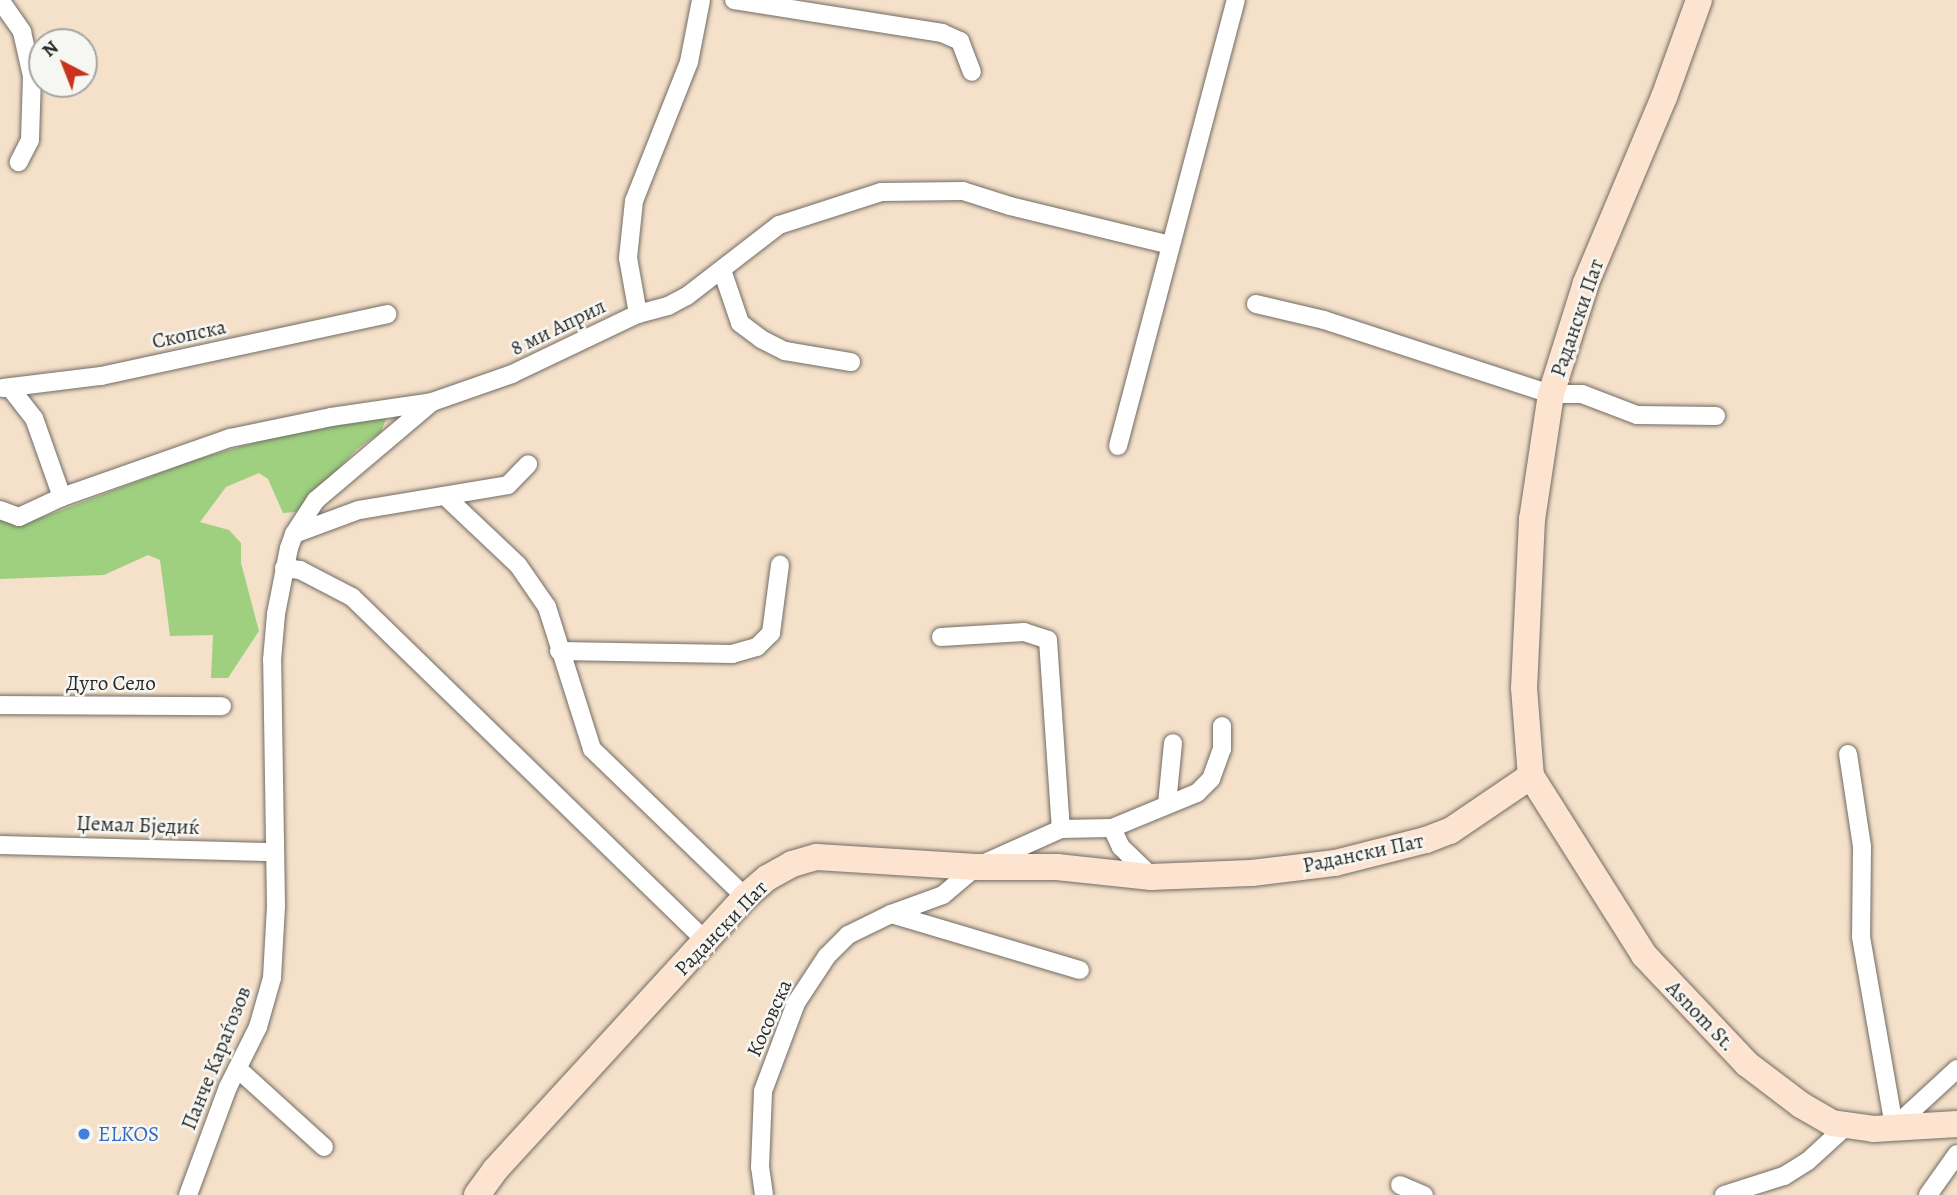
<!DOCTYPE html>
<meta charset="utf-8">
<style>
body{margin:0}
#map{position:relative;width:1957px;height:1195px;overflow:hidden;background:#f5e1ca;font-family:Alegreya,serif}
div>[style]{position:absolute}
.green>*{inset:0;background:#9ed080}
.roads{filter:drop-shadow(0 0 2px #726b63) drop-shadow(0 0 2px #726b63)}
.street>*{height:18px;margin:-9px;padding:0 9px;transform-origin:9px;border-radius:9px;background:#fff}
.secondary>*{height:26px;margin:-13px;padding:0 13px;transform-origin:13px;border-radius:13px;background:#fde4d1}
.dots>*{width:19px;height:19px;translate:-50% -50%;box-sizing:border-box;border:4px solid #f6f6f2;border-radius:50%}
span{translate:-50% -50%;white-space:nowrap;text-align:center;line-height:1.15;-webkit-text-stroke:5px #f6f6f2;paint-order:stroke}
.street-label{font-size:21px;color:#2b2b2b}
.shop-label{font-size:21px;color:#366cbe}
.left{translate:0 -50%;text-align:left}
.north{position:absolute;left:28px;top:28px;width:70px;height:70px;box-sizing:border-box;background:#f6f6f2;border:2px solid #a5a5a2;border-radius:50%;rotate:318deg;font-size:19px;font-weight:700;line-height:28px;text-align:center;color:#2b2b2b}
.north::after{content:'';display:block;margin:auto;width:24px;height:32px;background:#c8321e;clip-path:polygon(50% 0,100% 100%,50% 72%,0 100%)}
</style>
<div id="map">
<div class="green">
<div style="clip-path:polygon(381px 413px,386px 419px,381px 432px,357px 449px,296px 512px,283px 513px,268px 479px,259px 473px,226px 487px,200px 522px,229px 530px,241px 543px,241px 563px,259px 631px,228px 678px,211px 678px,213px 635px,170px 636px,160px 560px,148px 555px,104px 575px,0 579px,0 518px,27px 523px,197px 459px,299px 430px)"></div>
</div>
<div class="roads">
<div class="street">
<div style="left:0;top:0;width:39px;rotate:55deg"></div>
<div style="left:22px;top:32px;width:45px;rotate:77.2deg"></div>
<div style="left:32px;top:76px;width:64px;rotate:91.8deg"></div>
<div style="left:30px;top:140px;width:25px;rotate:117deg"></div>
<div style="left:734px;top:0;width:211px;rotate:9deg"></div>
<div style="left:942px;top:33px;width:20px;rotate:24deg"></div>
<div style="left:960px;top:41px;width:33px;rotate:69deg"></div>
<div style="left:722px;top:270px;width:56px;rotate:71.2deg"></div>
<div style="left:740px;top:323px;width:26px;rotate:37deg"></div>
<div style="left:761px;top:339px;width:27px;rotate:27deg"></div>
<div style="left:785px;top:351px;width:67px;rotate:9.5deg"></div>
<div style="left:1256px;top:304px;width:70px;rotate:13.2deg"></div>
<div style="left:1324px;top:320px;width:239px;rotate:18.1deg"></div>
<div style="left:1551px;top:394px;width:31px"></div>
<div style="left:1582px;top:394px;width:59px;rotate:20.9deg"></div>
<div style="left:1637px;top:415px;width:79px;rotate:0.7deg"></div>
<div style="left:638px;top:314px;width:57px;rotate:-100.1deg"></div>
<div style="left:628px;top:258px;width:57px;rotate:-84deg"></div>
<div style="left:634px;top:201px;width:149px;rotate:-68.4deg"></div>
<div style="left:689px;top:62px;width:63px;rotate:-79deg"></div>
<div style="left:3px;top:388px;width:99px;rotate:-7deg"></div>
<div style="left:101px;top:376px;width:293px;rotate:-12.2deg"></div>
<div style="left:11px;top:389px;width:37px;rotate:52deg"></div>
<div style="left:34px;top:418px;width:84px;rotate:70.5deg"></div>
<div style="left:62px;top:497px;width:178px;rotate:-19.4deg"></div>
<div style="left:230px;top:438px;width:103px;rotate:-11.7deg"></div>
<div style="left:331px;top:417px;width:102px;rotate:-8.4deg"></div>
<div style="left:432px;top:402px;width:85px;rotate:-19.3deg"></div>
<div style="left:512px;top:374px;width:140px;rotate:-25.5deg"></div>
<div style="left:638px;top:314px;width:31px;rotate:-15deg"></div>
<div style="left:668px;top:306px;width:21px;rotate:-28deg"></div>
<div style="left:687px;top:296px;width:116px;rotate:-37.7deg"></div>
<div style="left:779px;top:225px;width:107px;rotate:-17.9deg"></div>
<div style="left:881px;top:192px;width:82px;rotate:-0.7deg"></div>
<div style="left:963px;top:191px;width:49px;rotate:17.7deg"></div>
<div style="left:1010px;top:206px;width:165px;rotate:13.7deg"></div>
<div style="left:1118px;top:446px;width:461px;rotate:-75.2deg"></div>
<div style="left:445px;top:496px;width:100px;rotate:43.4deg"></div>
<div style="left:518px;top:565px;width:51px;rotate:55.4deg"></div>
<div style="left:547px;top:607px;width:149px;rotate:72.4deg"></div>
<div style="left:592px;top:749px;width:213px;rotate:44deg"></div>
<div style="left:0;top:510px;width:20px;rotate:20deg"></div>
<div style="left:19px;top:517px;width:47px;rotate:-24.9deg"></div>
<div style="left:294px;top:534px;width:69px;rotate:-20.3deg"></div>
<div style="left:359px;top:510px;width:151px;rotate:-9.5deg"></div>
<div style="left:508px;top:485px;width:29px;rotate:-46deg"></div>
<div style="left:284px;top:568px;width:16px;rotate:7deg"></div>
<div style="left:300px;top:570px;width:59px;rotate:27.4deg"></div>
<div style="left:352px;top:597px;width:494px;rotate:44.2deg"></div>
<div style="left:941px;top:637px;width:83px;rotate:-3.4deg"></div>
<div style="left:1024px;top:632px;width:25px;rotate:18deg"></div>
<div style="left:1048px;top:640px;width:189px;rotate:86.1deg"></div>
<div style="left:559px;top:651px;width:173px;rotate:1deg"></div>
<div style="left:732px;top:654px;width:26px;rotate:-16deg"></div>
<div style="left:757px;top:647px;width:20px;rotate:-45deg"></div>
<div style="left:771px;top:633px;width:69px;rotate:-82.5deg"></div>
<div style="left:0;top:705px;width:222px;rotate:0.3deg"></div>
<div style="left:1848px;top:754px;width:94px;rotate:81.4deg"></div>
<div style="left:1862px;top:847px;width:90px;rotate:90.6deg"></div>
<div style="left:1861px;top:937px;width:193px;rotate:80.1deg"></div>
<div style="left:1167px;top:804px;width:61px;rotate:-84.4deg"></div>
<div style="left:1112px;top:828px;width:21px;rotate:65deg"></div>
<div style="left:1121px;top:847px;width:42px;rotate:44deg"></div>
<div style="left:0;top:845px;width:275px;rotate:1.5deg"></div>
<div style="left:891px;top:914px;width:197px;rotate:16.5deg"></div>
<div style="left:238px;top:1069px;width:116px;rotate:42.2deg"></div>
<div style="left:1894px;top:1127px;width:86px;rotate:-42.6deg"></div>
<div style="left:1400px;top:1185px;width:26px;rotate:23deg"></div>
<div style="left:188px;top:1195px;width:115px;rotate:-69.7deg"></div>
<div style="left:228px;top:1087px;width:67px;rotate:-63.4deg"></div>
<div style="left:258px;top:1027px;width:51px;rotate:-74.1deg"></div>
<div style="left:272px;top:978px;width:72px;rotate:-86.8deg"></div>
<div style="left:276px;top:906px;width:246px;rotate:-90.9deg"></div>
<div style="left:272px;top:660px;width:46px;rotate:-85deg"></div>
<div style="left:276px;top:614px;width:67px;rotate:-78.9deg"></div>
<div style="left:289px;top:548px;width:15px;rotate:-70deg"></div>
<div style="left:294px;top:534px;width:40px;rotate:-57.1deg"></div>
<div style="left:316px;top:500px;width:152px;rotate:-40.2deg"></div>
<div style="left:764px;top:1195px;width:28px;rotate:-98deg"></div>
<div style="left:760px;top:1167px;width:76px;rotate:-87.7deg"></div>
<div style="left:763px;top:1091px;width:94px;rotate:-69.4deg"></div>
<div style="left:796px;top:1003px;width:56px;rotate:-56.6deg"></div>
<div style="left:827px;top:956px;width:30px;rotate:-45deg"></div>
<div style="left:848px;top:935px;width:48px;rotate:-26deg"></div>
<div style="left:891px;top:914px;width:55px;rotate:-20.1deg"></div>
<div style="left:943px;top:895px;width:43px;rotate:-40.3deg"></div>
<div style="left:976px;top:867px;width:93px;rotate:-24.1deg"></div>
<div style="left:1061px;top:829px;width:51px;rotate:-1.1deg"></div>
<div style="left:1112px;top:828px;width:92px;rotate:-22.4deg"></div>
<div style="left:1197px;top:793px;width:20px;rotate:-45deg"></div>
<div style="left:1211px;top:779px;width:32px;rotate:-70deg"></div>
<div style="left:1222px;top:749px;width:23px;rotate:-90deg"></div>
<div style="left:1724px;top:1195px;width:63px;rotate:-17.6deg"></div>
<div style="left:1784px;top:1176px;width:28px;rotate:-32deg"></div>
<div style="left:1808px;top:1161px;width:52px;rotate:-42.6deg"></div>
<div style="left:1928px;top:1195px;width:50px;rotate:-54.7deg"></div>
</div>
<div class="secondary">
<div style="left:1699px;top:0;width:103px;rotate:109.8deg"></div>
<div style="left:1664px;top:97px;width:202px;rotate:112.8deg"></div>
<div style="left:1586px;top:283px;width:116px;rotate:107.5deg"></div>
<div style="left:1551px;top:394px;width:126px;rotate:98.6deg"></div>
<div style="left:1532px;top:519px;width:169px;rotate:92.7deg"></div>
<div style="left:1524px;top:688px;width:88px;rotate:85.5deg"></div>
<div style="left:1531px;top:776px;width:212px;rotate:57.7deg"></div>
<div style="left:1644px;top:955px;width:150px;rotate:46.6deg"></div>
<div style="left:1747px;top:1064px;width:68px;rotate:37.2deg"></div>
<div style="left:1801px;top:1105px;width:36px;rotate:30deg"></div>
<div style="left:1832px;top:1123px;width:42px;rotate:8.1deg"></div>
<div style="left:1874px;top:1129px;width:83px;rotate:-3.4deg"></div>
<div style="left:477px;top:1195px;width:31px;rotate:-54deg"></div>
<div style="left:495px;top:1170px;width:370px;rotate:-47.5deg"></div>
<div style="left:745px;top:897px;width:29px;rotate:-41deg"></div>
<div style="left:767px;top:878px;width:29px;rotate:-29deg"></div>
<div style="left:792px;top:864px;width:26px;rotate:-16deg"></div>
<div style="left:817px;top:857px;width:159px;rotate:3.6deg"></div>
<div style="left:976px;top:867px;width:81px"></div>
<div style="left:1057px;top:867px;width:95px;rotate:6.1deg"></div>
<div style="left:1151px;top:877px;width:101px;rotate:-2.3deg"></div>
<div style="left:1252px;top:873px;width:84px;rotate:-6.9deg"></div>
<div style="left:1335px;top:863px;width:94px;rotate:-14.2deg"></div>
<div style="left:1426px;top:840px;width:26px;rotate:-21deg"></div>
<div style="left:1450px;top:831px;width:98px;rotate:-34.2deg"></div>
</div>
</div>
<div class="dots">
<div style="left:84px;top:1134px;background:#3f7fe0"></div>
</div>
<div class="street-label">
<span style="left:1577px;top:318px;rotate:-71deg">Радански Пат</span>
<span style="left:558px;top:327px;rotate:-26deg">8 ми Април</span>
<span style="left:189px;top:334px;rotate:-12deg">Скопска</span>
<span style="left:111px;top:683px">Дуго Село</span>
<span style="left:138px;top:825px;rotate:2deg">Џемал Бједиќ</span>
<span style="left:1363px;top:853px;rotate:-12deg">Радански Пат</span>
<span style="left:721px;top:928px;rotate:-46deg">Радански Пат</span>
<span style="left:1701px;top:1016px;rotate:46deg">Asnom St.</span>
<span style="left:769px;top:1018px;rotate:-66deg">Косовска</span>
<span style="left:216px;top:1058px;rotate:-68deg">Панче Караѓозов</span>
</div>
<div class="shop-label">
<span class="left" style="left:98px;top:1134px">ELKOS</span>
</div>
<div class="north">N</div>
</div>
